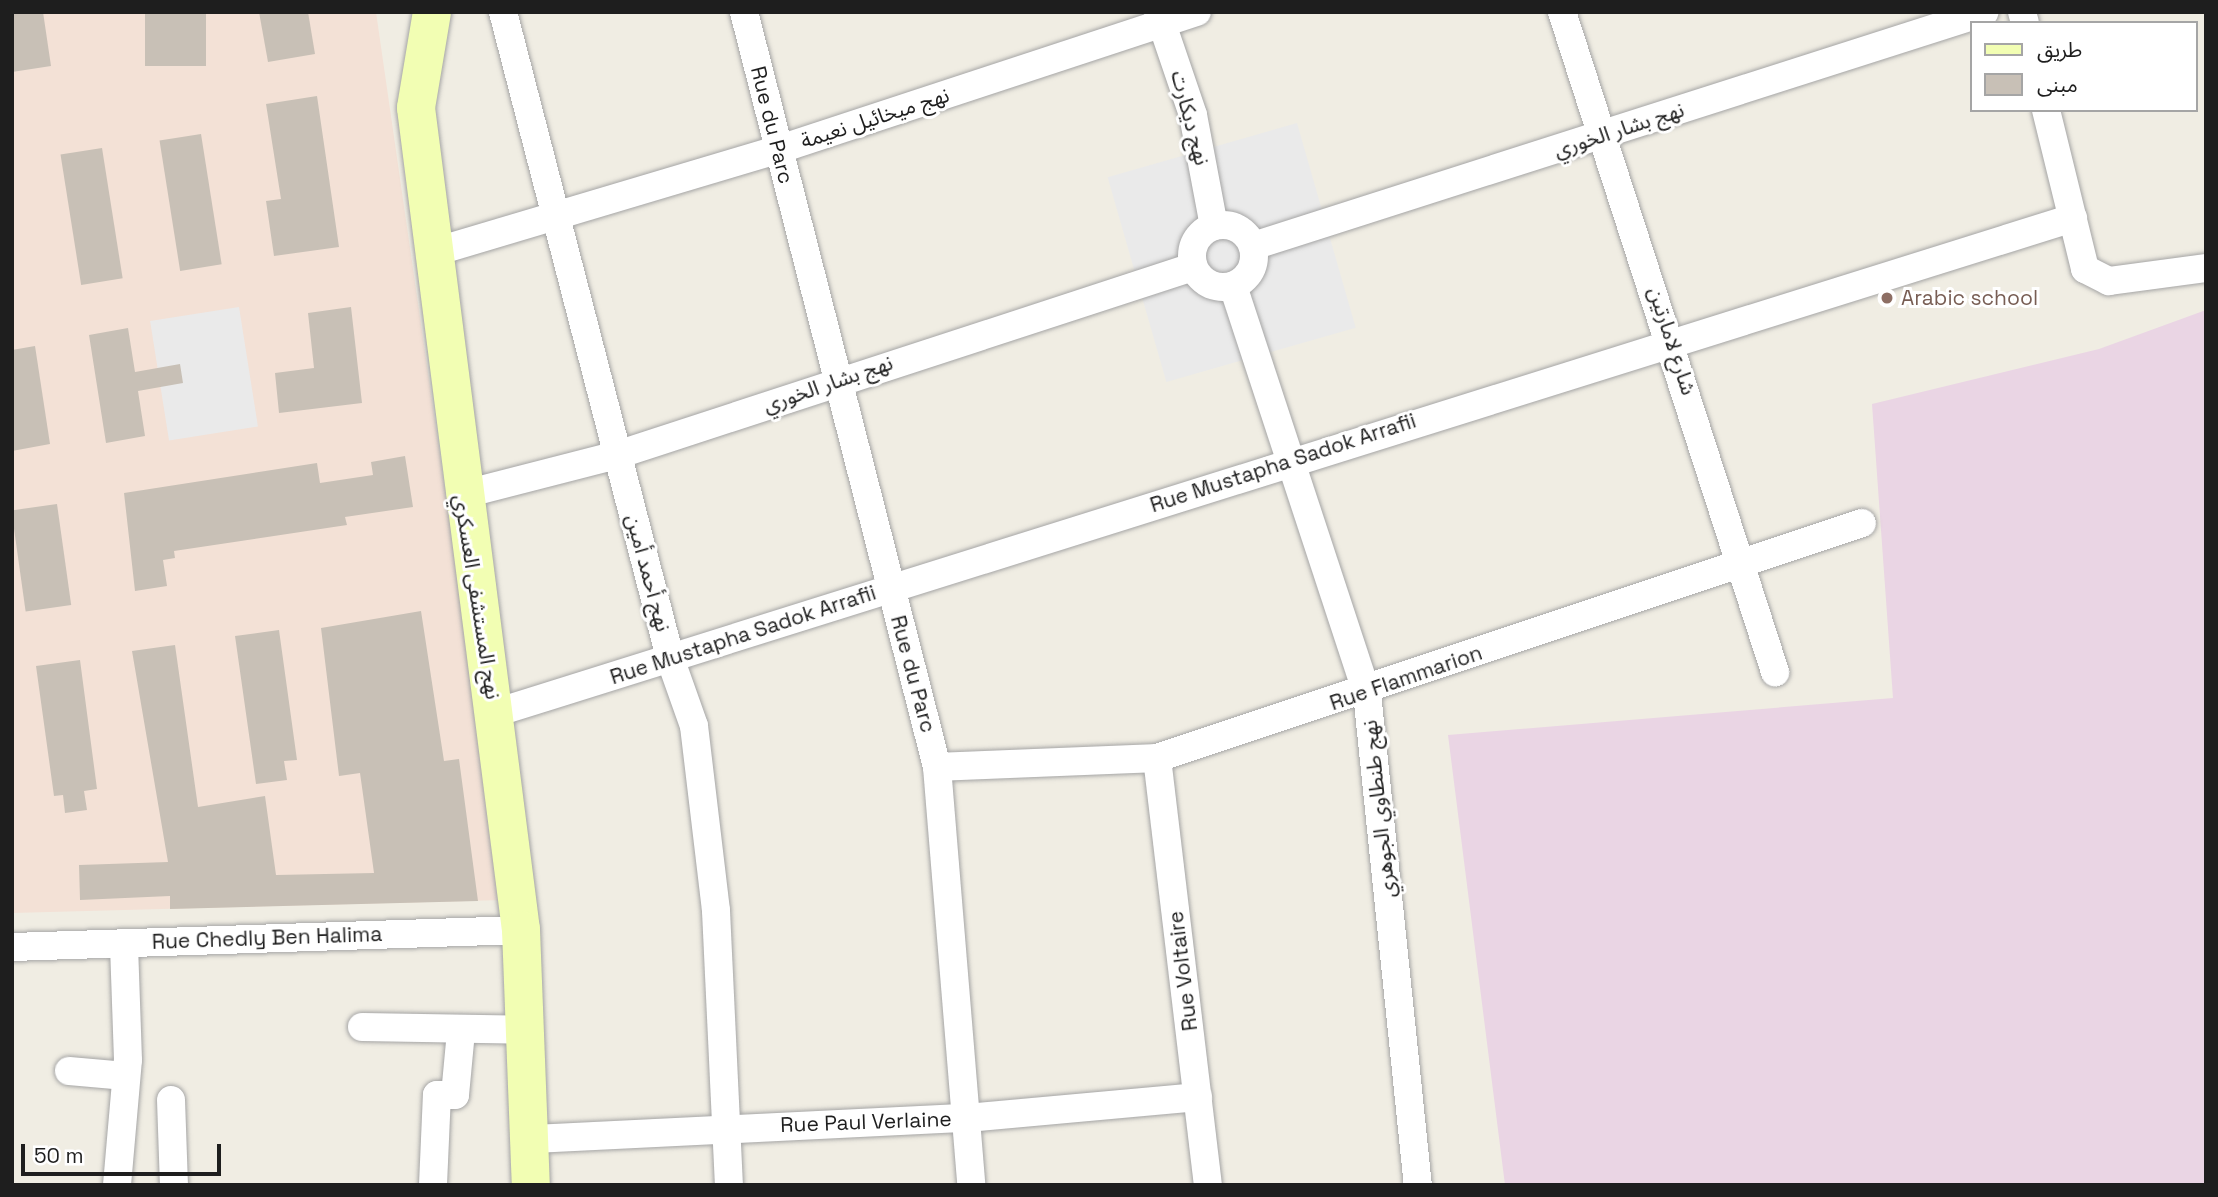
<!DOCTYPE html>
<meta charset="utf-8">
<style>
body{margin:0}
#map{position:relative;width:2218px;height:1197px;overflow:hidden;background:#f0ede3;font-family:"Space Grotesk","Noto Sans Arabic",sans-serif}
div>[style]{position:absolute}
.industrial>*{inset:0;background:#ead5e4}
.military>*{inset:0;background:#f3e1d6}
.parking>*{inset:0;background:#eaeaea;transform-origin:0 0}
.building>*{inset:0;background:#c8c0b6;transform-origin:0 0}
.roads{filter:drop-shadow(0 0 2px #a5a5a5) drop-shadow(0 0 2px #a5a5a5)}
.street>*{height:28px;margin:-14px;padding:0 14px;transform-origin:14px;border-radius:14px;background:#fff}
.street>.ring{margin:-14px;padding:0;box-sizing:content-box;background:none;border:28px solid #fff;border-radius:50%}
.secondary>*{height:38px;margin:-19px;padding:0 19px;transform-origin:19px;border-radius:19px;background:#f2feb3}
.dots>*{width:19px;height:19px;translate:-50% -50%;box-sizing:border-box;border:4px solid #fff;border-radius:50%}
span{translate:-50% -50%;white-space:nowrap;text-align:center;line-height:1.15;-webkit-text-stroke:6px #fff;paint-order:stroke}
.street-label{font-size:21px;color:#1e1e1e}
.education-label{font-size:21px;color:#785e54}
.left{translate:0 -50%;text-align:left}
.frame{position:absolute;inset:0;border:14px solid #1e1e1e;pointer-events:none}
.legend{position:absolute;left:1970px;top:21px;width:228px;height:91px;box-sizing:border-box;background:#fff;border:2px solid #a5a5a5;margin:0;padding:9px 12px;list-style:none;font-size:21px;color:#1e1e1e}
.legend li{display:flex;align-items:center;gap:14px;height:35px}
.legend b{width:35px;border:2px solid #a5a5a5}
.scale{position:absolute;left:21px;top:1144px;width:200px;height:32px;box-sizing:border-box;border:4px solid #1e1e1e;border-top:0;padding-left:9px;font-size:21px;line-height:24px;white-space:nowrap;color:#1e1e1e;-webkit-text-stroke:5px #fff;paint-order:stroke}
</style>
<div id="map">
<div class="industrial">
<div style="clip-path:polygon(2206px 310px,2206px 1185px,1505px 1185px,1448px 735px,1893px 698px,1872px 404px,2099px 349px)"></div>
</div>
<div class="military">
<div style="clip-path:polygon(12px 12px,376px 12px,504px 900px,12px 913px)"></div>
</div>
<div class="parking">
<div style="left:1297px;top:123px;width:213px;height:197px;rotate:74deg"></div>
<div style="left:239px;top:307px;width:121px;height:90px;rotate:81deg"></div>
</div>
<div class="building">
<div style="clip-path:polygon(12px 12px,43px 12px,51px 66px,12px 72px)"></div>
<div style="left:145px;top:12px;width:61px;height:54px"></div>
<div style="clip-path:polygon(259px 12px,308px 12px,315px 54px,268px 62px)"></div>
<div style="clip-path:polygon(317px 96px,339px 247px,274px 256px,266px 201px,281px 199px,266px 104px)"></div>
<div style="left:201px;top:134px;width:132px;height:42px;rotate:81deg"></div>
<div style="left:102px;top:148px;width:132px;height:42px;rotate:81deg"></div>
<div style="clip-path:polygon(351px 307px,362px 403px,279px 413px,275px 373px,314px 368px,308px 313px)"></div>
<div style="clip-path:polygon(128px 328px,135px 372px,180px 364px,183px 383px,138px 391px,145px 436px,106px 443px,89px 335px)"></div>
<div style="clip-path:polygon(35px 346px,50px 444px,12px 451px,12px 350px)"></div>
<div style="clip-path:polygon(405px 456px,413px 507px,345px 517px,347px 525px,174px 551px,175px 558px,163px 560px,167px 586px,135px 591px,124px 493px,317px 463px,320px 483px,373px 475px,371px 462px)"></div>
<div style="left:57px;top:504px;width:102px;height:46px;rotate:82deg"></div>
<div style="clip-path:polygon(421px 611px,444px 761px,459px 759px,478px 901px,170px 909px,170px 896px,80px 900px,79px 865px,168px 862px,132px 651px,175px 645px,198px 807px,265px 796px,276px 875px,374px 873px,360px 773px,339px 776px,321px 628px)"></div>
<div style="clip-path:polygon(279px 630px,297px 760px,284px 761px,287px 780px,256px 784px,235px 636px)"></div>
<div style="clip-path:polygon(80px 660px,97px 789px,84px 791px,87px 810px,65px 813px,63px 795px,54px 796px,36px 666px)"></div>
</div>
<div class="roads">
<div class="street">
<div style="left:503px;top:12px;width:670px;rotate:75.49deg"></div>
<div style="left:671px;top:661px;width:69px;rotate:70.5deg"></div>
<div style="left:694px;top:726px;width:186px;rotate:83.2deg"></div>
<div style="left:716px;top:911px;width:274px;rotate:87.3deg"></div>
<div style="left:744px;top:12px;width:779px;rotate:75.66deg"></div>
<div style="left:937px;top:767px;width:419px;rotate:85.3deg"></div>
<div style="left:1158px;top:12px;width:109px;rotate:71.2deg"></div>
<div style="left:1193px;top:115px;width:113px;rotate:79.3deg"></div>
<div style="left:1562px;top:12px;width:694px;rotate:72.11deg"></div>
<div style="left:2022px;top:12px;width:11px;rotate:75deg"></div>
<div style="left:2046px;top:110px;width:164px;rotate:76.2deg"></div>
<div style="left:2085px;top:269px;width:27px;rotate:27deg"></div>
<div style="left:2109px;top:281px;width:98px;rotate:-7.6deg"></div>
<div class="ring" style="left:1192px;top:225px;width:34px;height:34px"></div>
<div style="left:1253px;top:246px;width:768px;rotate:-17.73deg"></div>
<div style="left:431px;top:253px;width:361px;rotate:-16.6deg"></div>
<div style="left:777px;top:150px;width:442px;rotate:-18.2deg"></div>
<div style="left:1233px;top:286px;width:428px;rotate:71.8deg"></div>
<div style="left:1367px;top:693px;width:495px;rotate:84.1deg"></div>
<div style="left:461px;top:495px;width:161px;rotate:-14.4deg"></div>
<div style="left:617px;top:455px;width:606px;rotate:-18.08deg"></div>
<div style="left:495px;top:713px;width:1654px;rotate:-17.42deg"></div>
<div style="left:1157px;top:758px;width:430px;rotate:83.2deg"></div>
<div style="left:937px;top:767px;width:220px;rotate:-2.3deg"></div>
<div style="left:1157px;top:758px;width:743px;rotate:-18.43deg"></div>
<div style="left:12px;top:947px;width:509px;rotate:-1.91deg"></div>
<div style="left:362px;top:1027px;width:164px;rotate:1deg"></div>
<div style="left:69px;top:1071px;width:57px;rotate:5deg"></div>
<div style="left:171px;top:1100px;width:85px;rotate:88deg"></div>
<div style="left:532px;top:1139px;width:436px;rotate:-2.8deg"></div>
<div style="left:967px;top:1118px;width:232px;rotate:-5.2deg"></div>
<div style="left:117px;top:1185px;width:125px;rotate:-85deg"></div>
<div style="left:128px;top:1060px;width:117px;rotate:-92deg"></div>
<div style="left:433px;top:1185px;width:90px;rotate:-87.5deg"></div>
<div style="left:437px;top:1095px;width:18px"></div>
<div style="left:455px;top:1095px;width:63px;rotate:-84.6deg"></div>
</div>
<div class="secondary">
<div style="left:432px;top:12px;width:97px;rotate:99.5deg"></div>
<div style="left:416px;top:108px;width:829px;rotate:82.72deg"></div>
<div style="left:521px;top:930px;width:255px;rotate:87.8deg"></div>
</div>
</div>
<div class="dots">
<div style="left:1887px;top:298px;background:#8d6e63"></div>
</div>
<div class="street-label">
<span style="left:875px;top:118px;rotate:-18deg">نهج ميخائيل نعيمة</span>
<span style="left:1190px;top:118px;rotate:75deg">نهج ديكارت</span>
<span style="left:772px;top:125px;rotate:76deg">Rue du Parc</span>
<span style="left:1619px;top:130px;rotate:-18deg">نهج بشار الخوري</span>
<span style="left:1672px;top:341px;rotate:72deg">شارع لامارتين</span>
<span style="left:828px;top:384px;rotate:-19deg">نهج بشار الخوري</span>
<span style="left:1283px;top:463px;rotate:-18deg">Rue Mustapha Sadok Arrafii</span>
<span style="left:648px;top:573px;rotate:75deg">نهج أحمد أمين</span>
<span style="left:477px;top:597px;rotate:81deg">نهج المستشفى العسكري</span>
<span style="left:743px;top:635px;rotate:-18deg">Rue Mustapha Sadok Arrafii</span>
<span style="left:913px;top:674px;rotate:75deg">Rue du Parc</span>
<span style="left:1406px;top:678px;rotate:-19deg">Rue Flammarion</span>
<span style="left:1379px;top:809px;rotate:-96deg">نهج طنطاوي الجوهري</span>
<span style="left:267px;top:938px;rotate:-2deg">Rue Chedly Ben Halima</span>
<span style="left:1183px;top:971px;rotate:-97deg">Rue Voltaire</span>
<span style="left:866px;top:1122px;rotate:-2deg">Rue Paul Verlaine</span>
</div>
<div class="education-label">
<span class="left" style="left:1901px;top:298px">Arabic school</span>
</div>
<div class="frame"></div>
<ul class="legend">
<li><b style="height:9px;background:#f2feb3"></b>طريق</li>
<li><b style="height:19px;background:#c8c0b6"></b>مبنى</li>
</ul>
<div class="scale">50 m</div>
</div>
